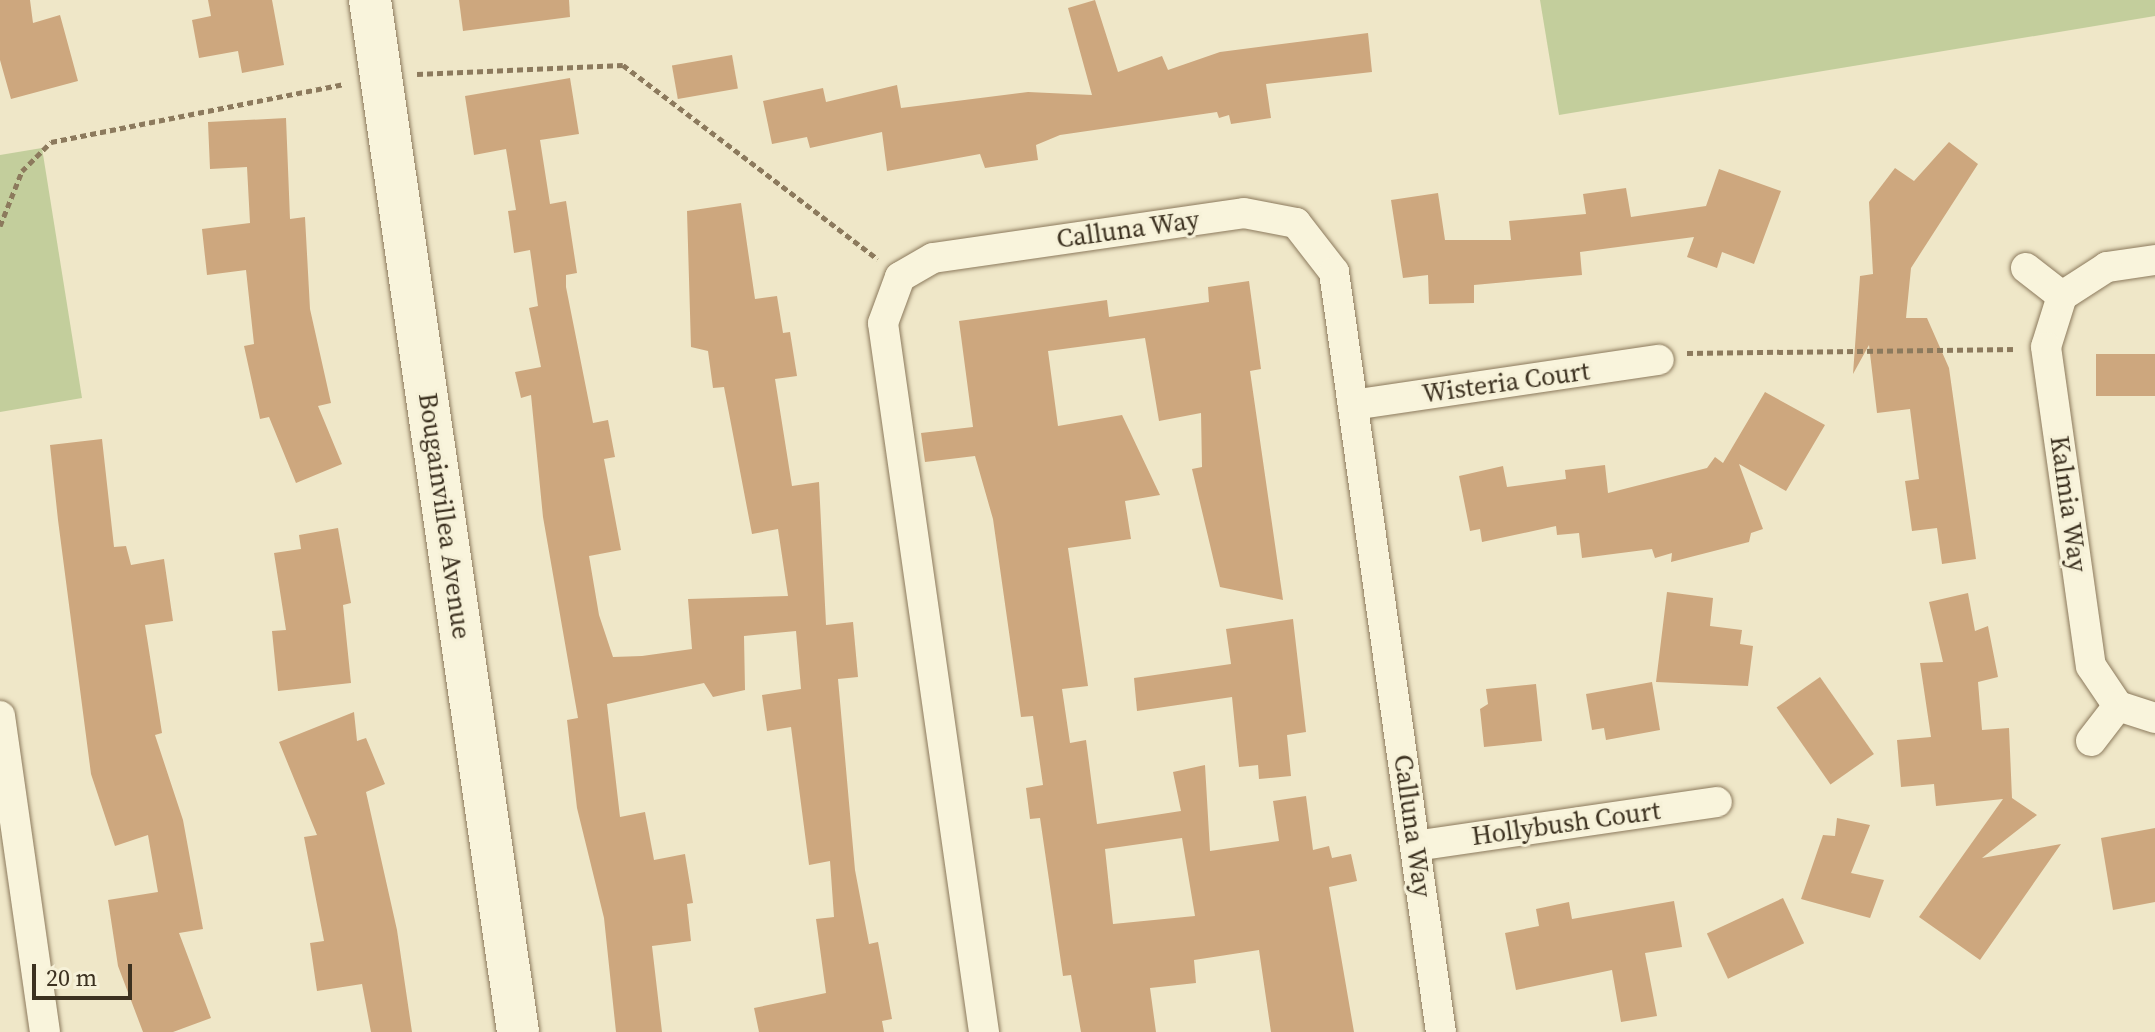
<!DOCTYPE html>
<style>
body{margin:0}
#map{position:relative;width:2155px;height:1032px;overflow:hidden;background:#efe7c8;font-family:"Source Serif 4",serif}
div>[style]{position:absolute}
.green>*{inset:0;background:#c3ce9c}
.building>*{inset:0;background:#cda77e;transform-origin:0 0}
.path>*{height:5px;margin-top:-2.5px;transform-origin:0;background:repeating-linear-gradient(90deg,#8c7a5d 0 6px,transparent 0 10px)}
.roads{filter:drop-shadow(0 0 2px #8c7a5d) drop-shadow(0 0 2px #8c7a5d)}
.street>*{height:30px;margin:-15px;padding:0 15px;transform-origin:15px;border-radius:15px;background:#f9f4dc}
.secondary>*{height:42px;margin:-21px;padding:0 21px;transform-origin:21px;border-radius:21px;background:#f9f4dc}
span{translate:-50% -50%;white-space:nowrap;text-align:center;line-height:1.15;-webkit-text-stroke:6px #f6f1d8;paint-order:stroke}
.street-label{font-size:26px;color:#3c3120}
.scale{position:absolute;left:32px;top:964px;width:100px;height:36px;box-sizing:border-box;border:4px solid #3c3120;border-top:0;padding-left:10px;font-size:24px;line-height:28px;white-space:nowrap;color:#3c3120;-webkit-text-stroke:6px #f6f1d8;paint-order:stroke}
</style>
<div id="map">
<div class="green">
<div style="clip-path:polygon(1540px 0,2155px 0,2155px 16px,1559px 115px)"></div>
<div style="clip-path:polygon(42px 148px,82px 398px,0 412px,0 155px)"></div>
</div>
<div class="building">
<div style="clip-path:polygon(0 0,30px 0,33px 23px,60px 15px,78px 81px,11px 99px,0 60px)"></div>
<div style="clip-path:polygon(208px 0,272px 0,284px 65px,242px 73px,238px 51px,199px 58px,192px 20px,211px 16px)"></div>
<div style="clip-path:polygon(459px 0,569px 0,570px 17px,463px 31px)"></div>
<div style="clip-path:polygon(1095px 0,1118px 72px,1162px 56px,1168px 70px,1220px 52px,1368px 33px,1372px 72px,1266px 84px,1271px 118px,1231px 124px,1229px 115px,1219px 118px,1217px 112px,1060px 135px,1036px 145px,1038px 160px,985px 168px,980px 154px,887px 171px,882px 132px,810px 148px,807px 137px,772px 144px,763px 101px,823px 88px,826px 102px,897px 85px,901px 108px,1028px 92px,1092px 95px,1068px 8px)"></div>
<div style="left:732px;top:55px;width:34px;height:61px;rotate:80deg"></div>
<div style="clip-path:polygon(570px 78px,579px 134px,540px 140px,550px 204px,566px 201px,577px 273px,566px 275px,566px 287px,593px 423px,608px 420px,615px 457px,604px 459px,621px 550px,589px 556px,599px 615px,613px 657px,642px 656px,692px 649px,688px 599px,788px 596px,778px 529px,752px 534px,724px 387px,713px 388px,708px 351px,691px 347px,687px 211px,741px 203px,755px 299px,777px 296px,783px 333px,790px 332px,797px 376px,775px 379px,792px 486px,819px 482px,826px 625px,853px 622px,858px 677px,838px 679px,855px 870px,869px 944px,878px 942px,892px 1019px,882px 1021px,884px 1032px,759px 1032px,754px 1008px,826px 993px,816px 919px,834px 917px,830px 861px,809px 865px,791px 727px,767px 731px,762px 695px,801px 689px,796px 631px,744px 636px,745px 690px,713px 697px,704px 683px,607px 704px,620px 817px,645px 812px,654px 860px,685px 854px,693px 903px,687px 904px,691px 941px,652px 946px,662px 1032px,616px 1032px,604px 918px,577px 808px,567px 720px,578px 718px,543px 517px,531px 395px,521px 398px,515px 372px,541px 367px,529px 308px,538px 306px,530px 250px,514px 253px,508px 211px,516px 210px,506px 149px,474px 155px,465px 96px)"></div>
<div style="clip-path:polygon(286px 118px,290px 219px,305px 217px,310px 309px,331px 403px,318px 406px,342px 464px,296px 483px,269px 417px,260px 419px,244px 346px,254px 344px,246px 270px,207px 275px,202px 229px,250px 223px,247px 167px,210px 169px,208px 122px)"></div>
<div style="clip-path:polygon(1949px 142px,1978px 164px,1911px 268px,1906px 318px,1927px 318px,1949px 368px,1976px 559px,1942px 564px,1937px 528px,1912px 531px,1905px 481px,1919px 479px,1910px 409px,1877px 413px,1869px 345px,1853px 374px,1860px 276px,1873px 274px,1869px 202px,1895px 168px,1914px 181px)"></div>
<div style="clip-path:polygon(1719px 169px,1781px 191px,1754px 264px,1722px 252px,1717px 268px,1687px 257px,1694px 237px,1580px 252px,1582px 275px,1474px 285px,1474px 303px,1429px 304px,1428px 275px,1403px 278px,1391px 200px,1438px 193px,1445px 240px,1511px 240px,1509px 221px,1586px 214px,1583px 194px,1626px 188px,1631px 217px,1706px 206px)"></div>
<div style="clip-path:polygon(evenodd,1249px 281px,1261px 369px,1250px 371px,1283px 600px,1220px 587px,1192px 469px,1202px 467px,1201px 413px,1159px 421px,1145px 338px,1048px 351px,1058px 426px,1122px 415px,1160px 495px,1125px 501px,1131px 539px,1068px 548px,1088px 686px,1062px 689px,1070px 743px,1086px 740px,1097px 824px,1181px 811px,1173px 772px,1205px 765px,1210px 851px,1279px 841px,1273px 801px,1306px 796px,1313px 850px,1329px 846px,1332px 858px,1351px 854px,1357px 881px,1329px 887px,1354px 1032px,1271px 1032px,1259px 950px,1194px 960px,1196px 983px,1150px 988px,1156px 1032px,1081px 1032px,1071px 975px,1063px 976px,1040px 818px,1030px 819px,1026px 788px,1043px 785px,1033px 716px,1021px 717px,993px 519px,975px 456px,925px 462px,921px 433px,973px 427px,959px 321px,1107px 300px,1109px 317px,1209px 302px,1208px 287px,1249px 281px,1182px 838px,1195px 916px,1113px 924px,1105px 849px,1182px 838px)"></div>
<div style="left:2155px;top:354px;width:42px;height:59px;rotate:90deg"></div>
<div style="clip-path:polygon(1765px 392px,1825px 425px,1786px 491px,1739px 464px,1763px 529px,1751px 533px,1749px 542px,1671px 562px,1672px 553px,1655px 558px,1652px 549px,1582px 558px,1579px 533px,1557px 535px,1556px 526px,1482px 542px,1480px 529px,1470px 531px,1459px 476px,1503px 466px,1507px 487px,1566px 479px,1565px 470px,1605px 465px,1608px 493px,1707px 468px,1715px 457px,1723px 463px)"></div>
<div style="clip-path:polygon(102px 439px,114px 547px,126px 546px,131px 565px,164px 559px,173px 621px,145px 625px,162px 733px,155px 735px,183px 820px,203px 929px,179px 933px,211px 1018px,173px 1032px,143px 1032px,118px 966px,108px 900px,158px 892px,148px 835px,115px 846px,91px 774px,58px 520px,50px 445px)"></div>
<div style="clip-path:polygon(338px 528px,351px 603px,343px 605px,351px 683px,278px 691px,272px 631px,286px 630px,274px 553px,301px 549px,299px 535px)"></div>
<div style="clip-path:polygon(1667px 592px,1713px 598px,1710px 626px,1742px 630px,1740px 644px,1753px 646px,1748px 686px,1656px 682px)"></div>
<div style="clip-path:polygon(1968px 593px,1975px 631px,1988px 626px,1998px 677px,1978px 682px,1982px 730px,2009px 728px,2012px 798px,2037px 815px,1982px 858px,2061px 844px,1980px 960px,1919px 917px,2003px 799px,1936px 806px,1934px 784px,1901px 787px,1897px 740px,1931px 737px,1920px 663px,1943px 662px,1929px 602px)"></div>
<div style="clip-path:polygon(1293px 619px,1306px 732px,1287px 735px,1291px 776px,1259px 779px,1258px 765px,1239px 767px,1232px 697px,1137px 711px,1134px 678px,1231px 664px,1226px 629px)"></div>
<div style="left:1820px;top:677px;width:94px;height:53px;rotate:55deg"></div>
<div style="clip-path:polygon(1652px 682px,1660px 730px,1606px 740px,1604px 728px,1592px 730px,1586px 694px)"></div>
<div style="clip-path:polygon(1536px 684px,1542px 741px,1484px 747px,1480px 709px,1488px 704px,1486px 689px)"></div>
<div style="clip-path:polygon(354px 712px,357px 741px,366px 738px,385px 784px,366px 792px,397px 930px,412px 1032px,371px 1032px,362px 984px,317px 991px,310px 943px,324px 941px,304px 837px,317px 835px,279px 742px)"></div>
<div style="clip-path:polygon(1837px 818px,1870px 825px,1851px 873px,1884px 880px,1870px 918px,1801px 899px,1823px 835px,1835px 836px)"></div>
<div style="clip-path:polygon(2155px 828px,2155px 902px,2113px 910px,2101px 838px)"></div>
<div style="left:1783px;top:898px;width:50px;height:84px;rotate:65deg"></div>
<div style="clip-path:polygon(1674px 901px,1682px 947px,1645px 953px,1657px 1016px,1621px 1022px,1612px 970px,1516px 990px,1505px 933px,1539px 926px,1536px 909px,1569px 902px,1572px 919px)"></div>
</div>
<div class="path">
<div style="left:417px;top:74px;width:206px;rotate:-2.5deg"></div>
<div style="left:623px;top:65px;width:320px;rotate:37.3deg"></div>
<div style="left:0;top:226px;width:59px;rotate:-68.2deg"></div>
<div style="left:22px;top:171px;width:41px;rotate:-45deg"></div>
<div style="left:51px;top:142px;width:299px;rotate:-11.2deg"></div>
<div style="left:1687px;top:353px;width:330px;rotate:-0.7deg"></div>
</div>
<div class="roads">
<div class="street">
<div style="left:2155px;top:260px;width:49px;rotate:171.7deg"></div>
<div style="left:2107px;top:267px;width:54px;rotate:147.2deg"></div>
<div style="left:2062px;top:296px;width:53px;rotate:107.4deg"></div>
<div style="left:2046px;top:347px;width:322px;rotate:82deg"></div>
<div style="left:2091px;top:666px;width:48px;rotate:56deg"></div>
<div style="left:2118px;top:706px;width:39px;rotate:18deg"></div>
<div style="left:2026px;top:268px;width:46px;rotate:37.9deg"></div>
<div style="left:1353px;top:405px;width:309px;rotate:-8.4deg"></div>
<div style="left:0;top:716px;width:319px;rotate:81.9deg"></div>
<div style="left:2091px;top:741px;width:44px;rotate:-52.4deg"></div>
<div style="left:1415px;top:846px;width:305px;rotate:-8.3deg"></div>
<div style="left:984px;top:1032px;width:716px;rotate:-98.11deg"></div>
<div style="left:883px;top:323px;width:49px;rotate:-69.7deg"></div>
<div style="left:900px;top:277px;width:38px;rotate:-30deg"></div>
<div style="left:933px;top:258px;width:314px;rotate:-8.2deg"></div>
<div style="left:1244px;top:213px;width:53px;rotate:10.9deg"></div>
<div style="left:1296px;top:223px;width:62px;rotate:52.2deg"></div>
<div style="left:1334px;top:272px;width:767px;rotate:81.99deg"></div>
</div>
<div class="secondary">
<div style="left:370px;top:0;width:1043px;rotate:81.84deg"></div>
</div>
</div>
<div class="street-label">
<span style="left:1128px;top:230px;rotate:-8deg">Calluna Way</span>
<span style="left:1506px;top:383px;rotate:-8deg">Wisteria Court</span>
<span style="left:2068px;top:504px;rotate:82deg">Kalmia Way</span>
<span style="left:444px;top:516px;rotate:82deg">Bougainvillea Avenue</span>
<span style="left:1566px;top:824px;rotate:-8deg">Hollybush Court</span>
<span style="left:1412px;top:826px;rotate:82deg">Calluna Way</span>
</div>
<div class="scale">20 m</div>
</div>
